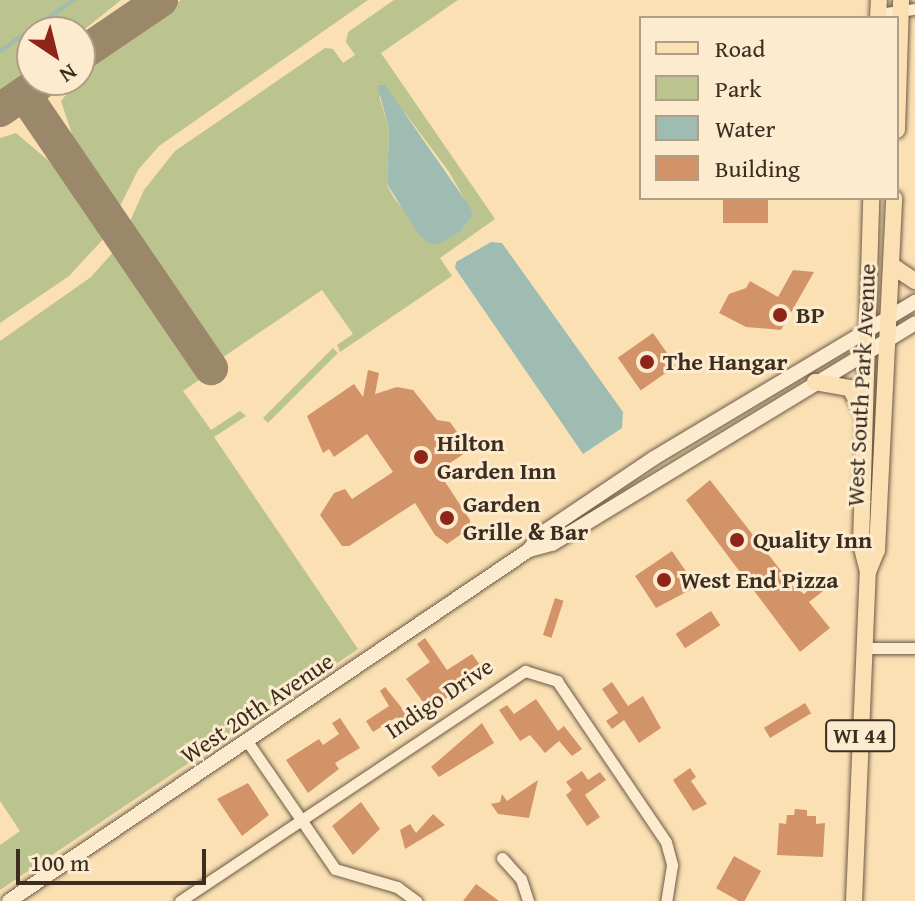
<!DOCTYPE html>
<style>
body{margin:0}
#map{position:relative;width:915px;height:901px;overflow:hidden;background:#fbe0b4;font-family:"Gentium Book Plus",serif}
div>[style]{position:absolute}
.green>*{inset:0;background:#bbc38f;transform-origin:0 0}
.water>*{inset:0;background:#9fbcb2}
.stream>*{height:4px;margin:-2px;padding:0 2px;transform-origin:2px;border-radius:2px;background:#9fbcb2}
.taxiway>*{height:34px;margin:-17px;padding:0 17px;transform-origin:17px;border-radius:17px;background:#9b876a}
.building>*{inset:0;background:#d39369;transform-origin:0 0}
.roads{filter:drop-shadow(0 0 2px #6b5a45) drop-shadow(0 0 2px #6b5a45)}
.street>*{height:11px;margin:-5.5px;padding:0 5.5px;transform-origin:5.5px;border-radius:5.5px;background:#fcebce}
.secondary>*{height:14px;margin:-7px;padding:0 7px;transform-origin:7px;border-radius:7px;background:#fcebce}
.primary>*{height:16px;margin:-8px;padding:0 8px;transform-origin:8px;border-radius:8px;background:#fbe0b4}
.dots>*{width:22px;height:22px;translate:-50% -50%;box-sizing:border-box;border:4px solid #fcebce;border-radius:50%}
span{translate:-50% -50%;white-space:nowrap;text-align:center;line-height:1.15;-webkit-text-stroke:6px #fcebce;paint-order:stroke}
.shield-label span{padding:2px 6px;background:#fcebce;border:2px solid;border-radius:6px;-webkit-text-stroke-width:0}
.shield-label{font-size:22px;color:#3b2e20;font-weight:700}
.poi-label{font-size:24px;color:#3b2e20;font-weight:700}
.left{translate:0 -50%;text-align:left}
.street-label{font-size:24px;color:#3b2e20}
.legend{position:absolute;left:639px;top:16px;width:260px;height:184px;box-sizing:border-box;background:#fcebce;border:2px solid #af9f88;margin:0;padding:10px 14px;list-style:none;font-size:24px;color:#3b2e20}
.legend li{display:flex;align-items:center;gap:16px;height:40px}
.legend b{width:40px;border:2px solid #af9f88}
.north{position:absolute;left:16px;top:16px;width:80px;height:80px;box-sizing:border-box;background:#fcebce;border:2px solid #af9f88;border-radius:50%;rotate:145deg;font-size:22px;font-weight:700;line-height:32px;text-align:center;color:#3b2e20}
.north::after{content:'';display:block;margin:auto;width:28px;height:36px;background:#8f2418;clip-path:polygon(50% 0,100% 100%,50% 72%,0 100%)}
.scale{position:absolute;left:16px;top:849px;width:190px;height:36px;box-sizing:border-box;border:4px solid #3b2e20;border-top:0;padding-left:10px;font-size:24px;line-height:28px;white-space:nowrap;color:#3b2e20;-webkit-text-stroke:6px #fcebce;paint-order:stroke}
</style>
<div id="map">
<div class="green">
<div style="clip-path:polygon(0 0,121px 0,80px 33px,32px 32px,31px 71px,0 93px)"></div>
<div style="clip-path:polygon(181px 0,368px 0,159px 146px,138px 170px,117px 212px,76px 146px,61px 101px,88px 67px)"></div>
<div style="clip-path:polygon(evenodd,394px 0,458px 0,381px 53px,495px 219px,440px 258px,452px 276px,340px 352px,337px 345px,353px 334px,322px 290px,216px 362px,127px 228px,144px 190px,175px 151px,325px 48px,333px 49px,343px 63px,355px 55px,346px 42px,348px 32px,394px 0,379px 96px,405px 113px,449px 172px,473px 214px,460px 232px,432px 245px,394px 198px,387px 185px,389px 128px,379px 96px)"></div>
<div style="clip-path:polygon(16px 133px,49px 161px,106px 236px,69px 276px,0 323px,0 138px)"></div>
<div style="clip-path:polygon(116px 249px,205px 376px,183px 391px,211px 430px,240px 411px,246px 416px,214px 437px,358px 649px,0 890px,0 845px,20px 831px,0 801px,0 341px,91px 277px)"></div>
<div style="left:333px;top:348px;width:7px;height:99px;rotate:45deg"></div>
</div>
<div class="water">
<div style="clip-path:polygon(377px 85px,385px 85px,470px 207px,473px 215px,460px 232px,441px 243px,432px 245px,419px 235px,387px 184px,389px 128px)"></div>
<div style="clip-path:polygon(491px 242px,502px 243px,623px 412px,622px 428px,583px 454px,455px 268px,456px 262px)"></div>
</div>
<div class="stream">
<div style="left:0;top:51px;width:90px;rotate:-34.6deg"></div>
</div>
<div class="taxiway">
<div style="left:80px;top:55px;width:98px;rotate:-34.2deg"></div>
<div style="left:24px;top:94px;width:332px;rotate:55.7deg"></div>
<div style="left:0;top:110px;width:53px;rotate:-34.3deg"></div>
</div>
<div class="building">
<div style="left:723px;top:198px;width:45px;height:25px"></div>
<div style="clip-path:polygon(793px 270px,814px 272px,781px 330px,746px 327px,719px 313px,729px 294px,746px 288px,750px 281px,778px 297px)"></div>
<div style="left:653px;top:333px;width:40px;height:43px;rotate:55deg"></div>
<div style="clip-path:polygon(368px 370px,379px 373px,375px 394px,397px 387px,413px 390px,437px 420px,450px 422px,464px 442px,459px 445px,465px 453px,438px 471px,470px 520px,470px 528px,447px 544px,435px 535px,415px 503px,349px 546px,342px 546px,320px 515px,334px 493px,345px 489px,352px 499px,393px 472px,367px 434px,334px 457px,329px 449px,323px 453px,307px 416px,354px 384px,363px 397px)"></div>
<div style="clip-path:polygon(710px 480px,793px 586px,804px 594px,821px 579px,827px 588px,809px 602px,830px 628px,800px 652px,686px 500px)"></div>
<div style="clip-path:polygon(672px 551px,694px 583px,690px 590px,656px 608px,635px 576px)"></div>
<div style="left:555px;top:598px;width:9px;height:39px;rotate:18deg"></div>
<div style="left:711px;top:611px;width:17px;height:42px;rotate:57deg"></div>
<div style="clip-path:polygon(425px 638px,447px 670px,472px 654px,480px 665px,456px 682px,460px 689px,429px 710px,406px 679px,430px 662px,417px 644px)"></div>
<div style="clip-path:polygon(612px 682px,628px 706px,643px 696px,661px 728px,639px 743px,624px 720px,612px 729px,606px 721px,618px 713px,602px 689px)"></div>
<div style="clip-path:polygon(385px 687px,413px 722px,404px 728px,397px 717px,373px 732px,366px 721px,389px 706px,380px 691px)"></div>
<div style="clip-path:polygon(536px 699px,558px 731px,564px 726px,582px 749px,572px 756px,559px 741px,545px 753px,530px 735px,520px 741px,499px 710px,507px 705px,514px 714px)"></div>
<div style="left:805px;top:703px;width:12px;height:48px;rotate:59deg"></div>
<div style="clip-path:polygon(340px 718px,360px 748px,335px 763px,339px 769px,308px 793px,286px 760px,319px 739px,323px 745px,339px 734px,332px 723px)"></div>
<div style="clip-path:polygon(482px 723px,494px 743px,439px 777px,431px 767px)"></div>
<div style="clip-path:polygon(690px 768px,696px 777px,691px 781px,707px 804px,693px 811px,673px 780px)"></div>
<div style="clip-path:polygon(582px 771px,588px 780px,600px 772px,606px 780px,585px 795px,600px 817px,587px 826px,566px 795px,572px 790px,566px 782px)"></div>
<div style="clip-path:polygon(538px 780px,529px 818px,498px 814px,491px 804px,500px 802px,502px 794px,507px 801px)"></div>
<div style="clip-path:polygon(248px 783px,269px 815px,242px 836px,217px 799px)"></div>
<div style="clip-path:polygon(361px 802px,380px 829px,353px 855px,332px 826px)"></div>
<div style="clip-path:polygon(795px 809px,807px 810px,807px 816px,816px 816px,816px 824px,825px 823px,823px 857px,777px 855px,779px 823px,786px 824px,787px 815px,794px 815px)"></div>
<div style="clip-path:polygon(433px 814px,445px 825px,405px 849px,400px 830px,410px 824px,416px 833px)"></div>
<div style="left:734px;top:856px;width:31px;height:37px;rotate:29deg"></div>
<div style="clip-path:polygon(476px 884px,499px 901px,463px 901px)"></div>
</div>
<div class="roads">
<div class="street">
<div style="left:878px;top:14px;width:37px;rotate:-8deg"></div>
<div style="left:863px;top:648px;width:52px"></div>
<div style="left:247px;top:741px;width:155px;rotate:55.5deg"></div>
<div style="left:335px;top:869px;width:65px;rotate:16.2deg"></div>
<div style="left:397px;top:887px;width:24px;rotate:36deg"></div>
<div style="left:502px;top:858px;width:28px;rotate:48deg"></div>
<div style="left:521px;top:879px;width:23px;rotate:72deg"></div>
<div style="left:180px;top:901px;width:415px;rotate:-33.7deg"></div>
<div style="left:525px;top:671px;width:34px;rotate:17deg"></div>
<div style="left:557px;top:681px;width:194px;rotate:55.9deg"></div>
<div style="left:666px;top:842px;width:24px;rotate:75deg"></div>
<div style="left:672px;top:865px;width:36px;rotate:99deg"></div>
</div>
<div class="secondary">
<div style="left:529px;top:550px;width:20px;rotate:-53deg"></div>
<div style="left:541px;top:534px;width:136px;rotate:-33.9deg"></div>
<div style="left:654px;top:458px;width:304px;rotate:-30.9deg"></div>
<div style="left:9px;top:901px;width:627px;rotate:-34.02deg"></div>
<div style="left:529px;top:550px;width:24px;rotate:-15deg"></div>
<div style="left:552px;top:544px;width:425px;rotate:-31.3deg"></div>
</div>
<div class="primary">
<div style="left:878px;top:18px;width:18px;rotate:-87deg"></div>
<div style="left:897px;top:130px;width:130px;rotate:-88.2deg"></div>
<div style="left:891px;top:265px;width:29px;rotate:34deg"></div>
<div style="left:815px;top:382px;width:36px;rotate:10deg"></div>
<div style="left:850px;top:388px;width:26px;rotate:62deg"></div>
<div style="left:868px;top:572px;width:24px;rotate:-68deg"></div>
<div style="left:877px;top:550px;width:352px;rotate:-87.2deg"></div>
<div style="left:854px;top:901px;width:329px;rotate:-87.6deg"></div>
<div style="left:868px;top:572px;width:29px;rotate:-104deg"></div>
<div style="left:861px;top:544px;width:346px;rotate:-88.3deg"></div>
</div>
</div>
<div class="dots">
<div style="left:780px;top:315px;background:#8f2418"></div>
<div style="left:647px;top:362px;background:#8f2418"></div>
<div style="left:421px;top:457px;background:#8f2418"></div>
<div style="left:447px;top:518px;background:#8f2418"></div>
<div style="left:737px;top:540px;background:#8f2418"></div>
<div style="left:664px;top:580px;background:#8f2418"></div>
</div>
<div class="shield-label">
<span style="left:860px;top:736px">WI 44</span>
</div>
<div class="poi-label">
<span class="left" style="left:796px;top:315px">BP</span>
<span class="left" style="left:663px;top:362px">The Hangar</span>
<span class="left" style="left:437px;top:457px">Hilton<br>Garden Inn</span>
<span class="left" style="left:463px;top:518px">Garden<br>Grille &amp; Bar</span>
<span class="left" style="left:753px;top:540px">Quality Inn</span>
<span class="left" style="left:680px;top:580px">West End Pizza</span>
</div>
<div class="street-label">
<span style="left:861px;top:385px;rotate:-87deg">West South Park Avenue</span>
<span style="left:439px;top:698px;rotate:-34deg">Indigo Drive</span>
<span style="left:257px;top:708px;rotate:-34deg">West 20th Avenue</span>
</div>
<ul class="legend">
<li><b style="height:10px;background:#fbe0b4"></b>Road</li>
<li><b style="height:22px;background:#bbc38f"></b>Park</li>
<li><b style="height:22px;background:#9fbcb2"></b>Water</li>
<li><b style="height:22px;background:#d39369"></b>Building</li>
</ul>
<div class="north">N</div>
<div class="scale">100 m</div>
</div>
